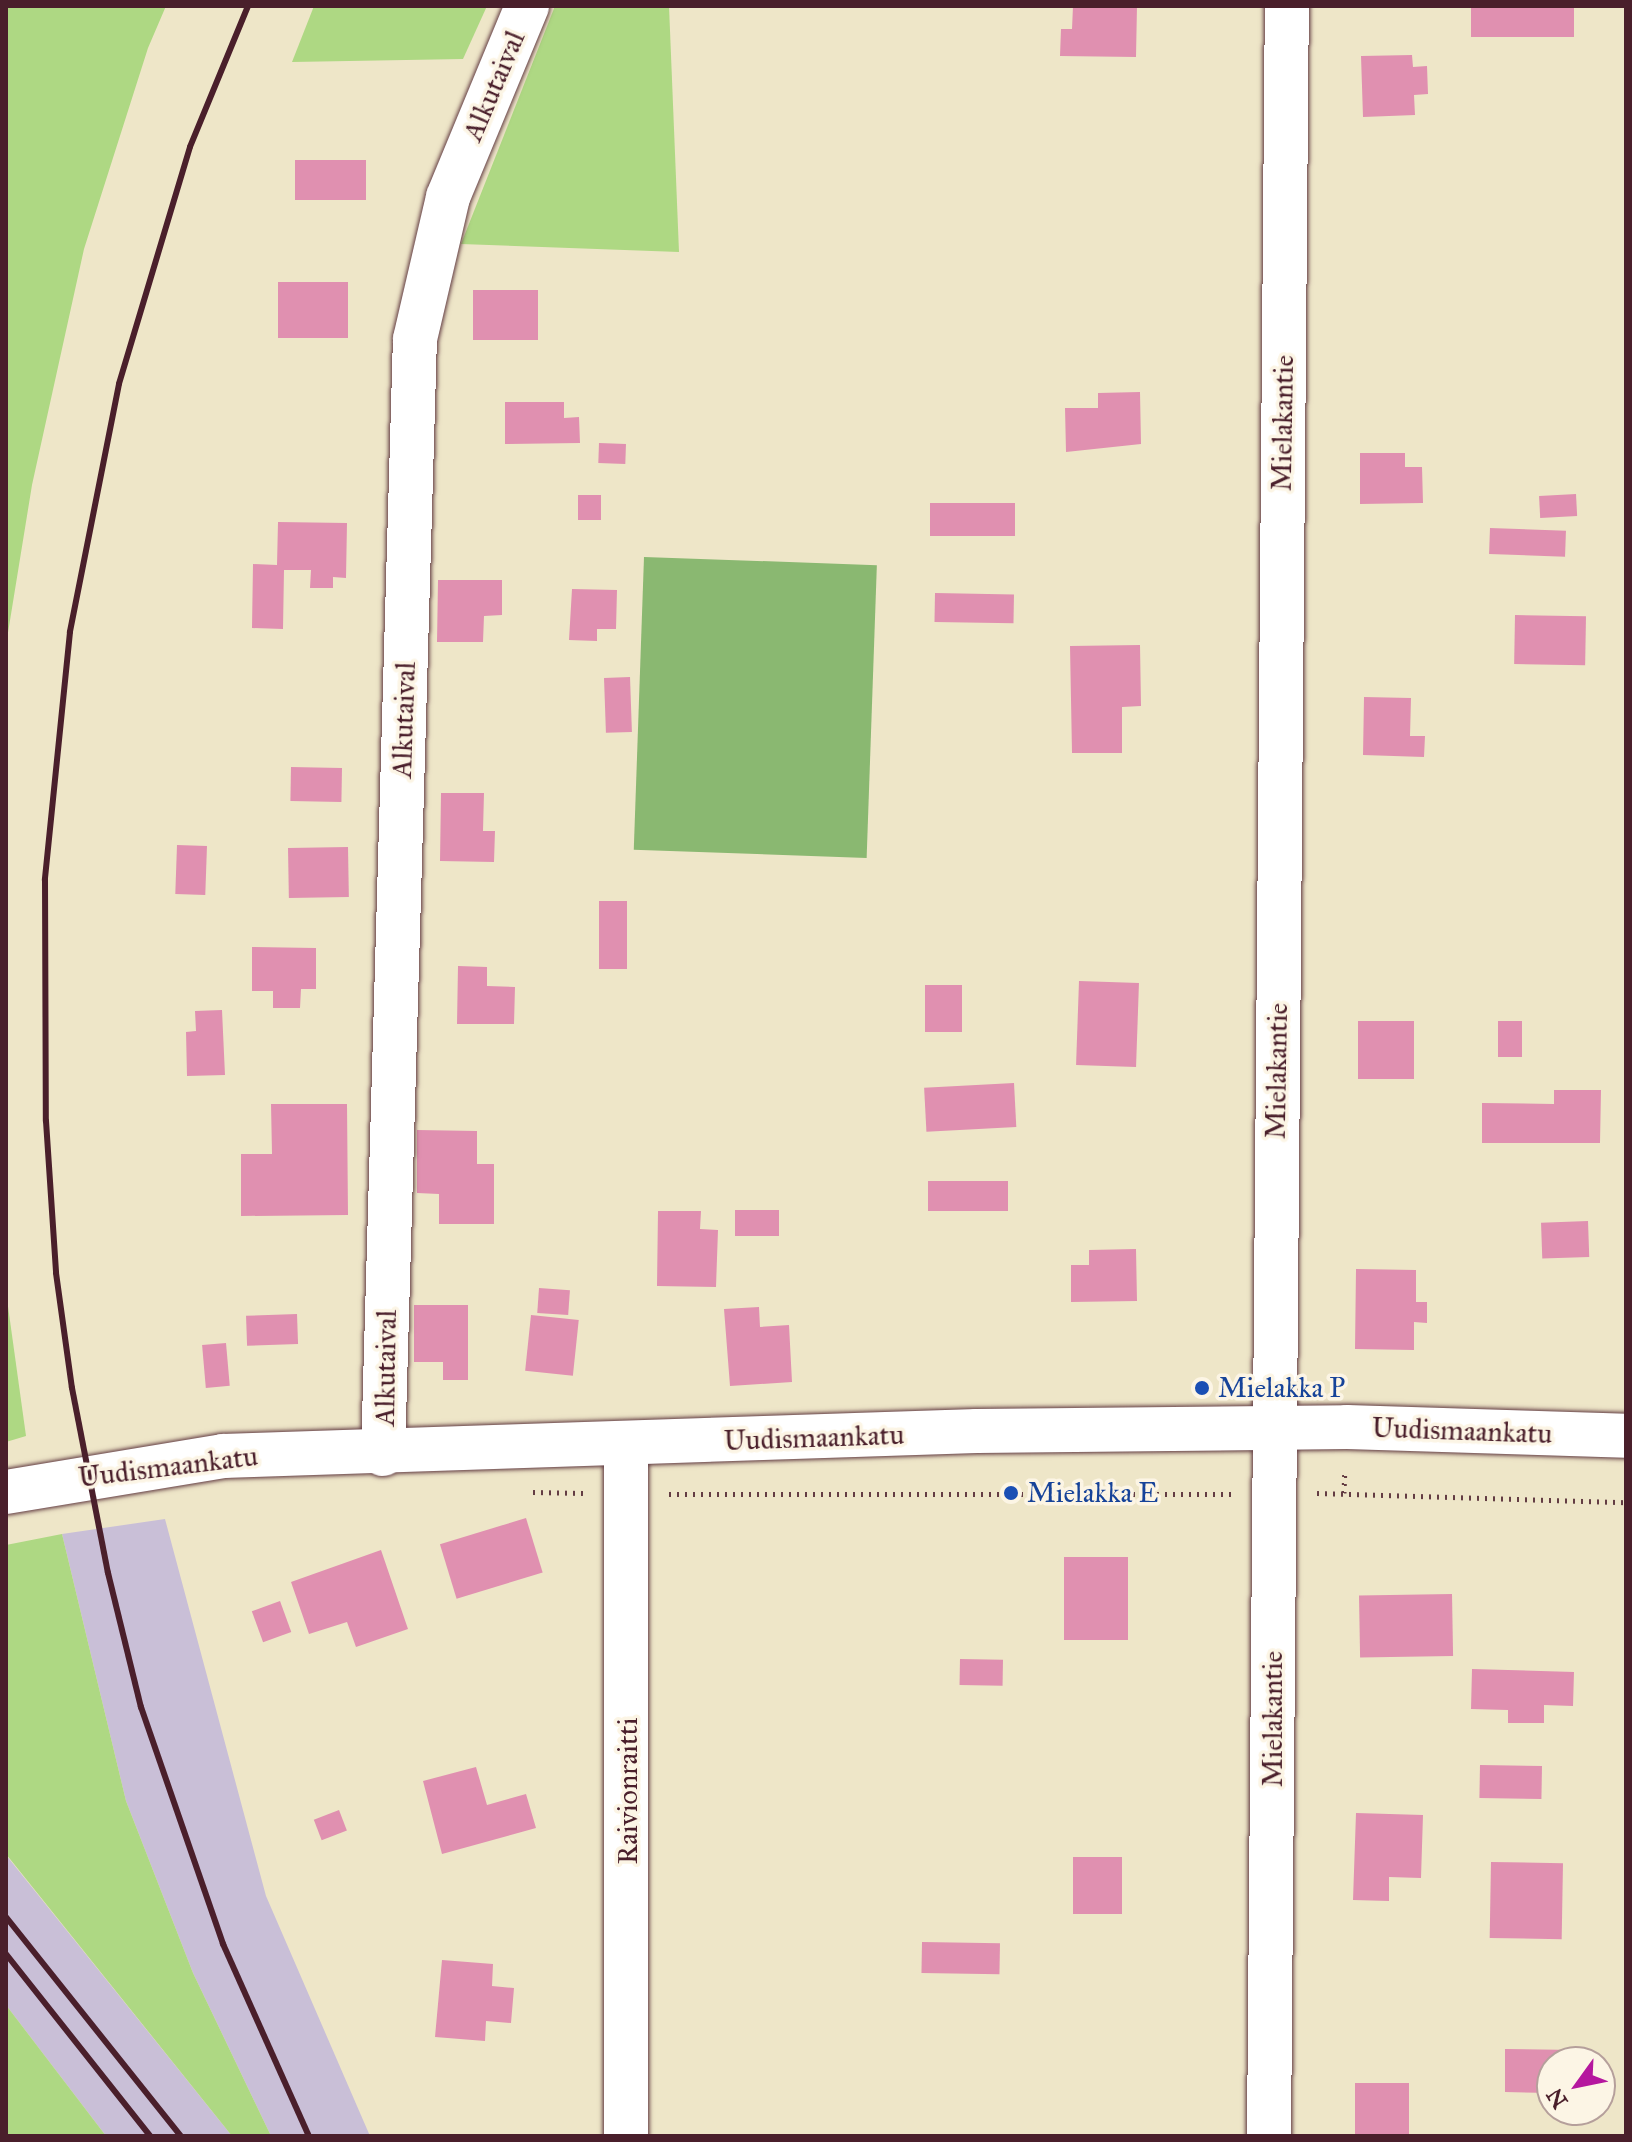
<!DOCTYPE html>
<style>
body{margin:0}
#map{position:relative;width:1632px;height:2142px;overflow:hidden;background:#eee6c8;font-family:"IM FELL Great Primer",serif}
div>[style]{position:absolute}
.industrial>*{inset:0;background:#c9bfd7}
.green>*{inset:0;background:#aed883}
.forest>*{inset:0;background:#8ab871;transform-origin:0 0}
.building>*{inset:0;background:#e090b0;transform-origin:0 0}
.path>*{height:5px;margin-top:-2.5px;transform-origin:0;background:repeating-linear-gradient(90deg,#633d43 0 2px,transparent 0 8px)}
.roads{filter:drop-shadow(0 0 2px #633d43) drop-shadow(0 0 2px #633d43)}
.street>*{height:44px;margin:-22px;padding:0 22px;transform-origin:22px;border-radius:22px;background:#fff}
.secondary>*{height:44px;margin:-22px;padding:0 22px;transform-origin:22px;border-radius:22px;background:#fff}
.rail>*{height:6px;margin:-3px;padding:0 3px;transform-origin:3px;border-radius:3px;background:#4a1f2b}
.dots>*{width:22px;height:22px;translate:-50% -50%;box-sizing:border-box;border:4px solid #fcf5e5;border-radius:50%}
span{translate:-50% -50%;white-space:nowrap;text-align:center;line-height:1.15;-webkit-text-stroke:7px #fcf5e5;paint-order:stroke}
.street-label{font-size:28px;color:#4a1f2b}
.transit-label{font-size:28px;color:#164399}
.left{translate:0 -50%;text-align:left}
.frame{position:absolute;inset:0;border:8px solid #4a1f2b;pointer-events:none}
.north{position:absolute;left:1536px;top:2046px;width:80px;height:80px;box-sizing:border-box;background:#fcf5e5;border:2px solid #b59f9b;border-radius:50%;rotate:237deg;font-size:22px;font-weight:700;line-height:32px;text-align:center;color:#4a1f2b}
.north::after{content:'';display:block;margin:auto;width:28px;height:36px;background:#b5179e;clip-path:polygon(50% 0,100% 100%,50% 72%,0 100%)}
</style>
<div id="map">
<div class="industrial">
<div style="clip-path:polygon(165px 1519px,266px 1896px,370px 2136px,271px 2136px,193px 1973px,126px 1801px,62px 1534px)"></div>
<div style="clip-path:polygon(6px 1855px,232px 2136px,106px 2136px,6px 2005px)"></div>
</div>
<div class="green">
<div style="clip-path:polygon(6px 6px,166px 6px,148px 48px,84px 249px,32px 485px,6px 645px)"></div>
<div style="clip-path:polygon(314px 6px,487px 6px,463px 59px,292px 62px)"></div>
<div style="clip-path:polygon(555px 6px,669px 6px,679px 252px,461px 244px)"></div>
<div style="clip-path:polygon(6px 1292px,26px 1436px,6px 1442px)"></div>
<div style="clip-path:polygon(62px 1534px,126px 1801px,193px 1973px,271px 2136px,232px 2136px,6px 1854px,6px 1545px)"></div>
<div style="clip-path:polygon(6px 2005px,106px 2136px,6px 2136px)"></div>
</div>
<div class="forest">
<div style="left:644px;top:557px;width:233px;height:293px;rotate:2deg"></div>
</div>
<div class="building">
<div style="clip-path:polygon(1073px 6px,1137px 6px,1136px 57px,1060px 56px,1061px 29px,1072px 29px)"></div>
<div style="left:1471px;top:6px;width:103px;height:31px"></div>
<div style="clip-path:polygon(1412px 55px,1413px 67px,1427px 66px,1428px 94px,1414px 95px,1415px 115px,1363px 117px,1361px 56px)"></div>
<div style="left:366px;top:160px;width:40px;height:71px;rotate:90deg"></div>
<div style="left:278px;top:282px;width:70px;height:56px"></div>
<div style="left:473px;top:290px;width:65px;height:50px"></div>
<div style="clip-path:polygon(1140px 392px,1141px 444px,1066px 452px,1065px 408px,1098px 408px,1098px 393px)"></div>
<div style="clip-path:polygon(505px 402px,564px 402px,564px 418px,579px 417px,580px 443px,505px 444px)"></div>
<div style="left:599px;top:443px;width:27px;height:20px;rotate:2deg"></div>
<div style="clip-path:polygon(1360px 453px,1405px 453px,1405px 467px,1422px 467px,1423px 503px,1360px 504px)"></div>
<div style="left:1576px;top:494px;width:22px;height:37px;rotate:87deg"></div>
<div style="left:578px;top:495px;width:23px;height:25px"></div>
<div style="left:1015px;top:503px;width:33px;height:85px;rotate:90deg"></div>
<div style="clip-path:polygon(278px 522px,347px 523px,346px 578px,333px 577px,333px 588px,310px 588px,311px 570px,284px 570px,283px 629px,252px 628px,253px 564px,277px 565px)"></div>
<div style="left:1490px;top:528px;width:76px;height:26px;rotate:2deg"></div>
<div style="clip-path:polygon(438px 580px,502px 580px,502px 615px,484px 616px,483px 642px,437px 642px)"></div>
<div style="clip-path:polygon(572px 589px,617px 590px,616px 629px,597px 629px,597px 641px,569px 640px)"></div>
<div style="left:935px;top:593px;width:79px;height:29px;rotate:1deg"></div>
<div style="left:1515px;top:615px;width:71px;height:49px;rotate:1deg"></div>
<div style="clip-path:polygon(1140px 645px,1141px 706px,1122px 707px,1122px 753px,1072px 753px,1070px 646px)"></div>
<div style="left:630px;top:677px;width:55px;height:26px;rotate:88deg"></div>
<div style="clip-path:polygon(1364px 697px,1411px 698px,1410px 736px,1425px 736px,1424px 757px,1363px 755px)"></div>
<div style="left:291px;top:767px;width:51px;height:34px;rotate:1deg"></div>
<div style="clip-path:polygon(441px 793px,484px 793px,483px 831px,495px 831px,494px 862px,440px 861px)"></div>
<div style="left:177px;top:845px;width:30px;height:49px;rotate:2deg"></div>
<div style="left:348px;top:847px;width:50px;height:60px;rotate:89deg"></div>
<div style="left:599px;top:901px;width:28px;height:68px"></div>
<div style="clip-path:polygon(252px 947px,316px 948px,316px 989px,301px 989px,300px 1008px,273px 1008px,273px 991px,252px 991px)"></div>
<div style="clip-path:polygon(458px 966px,487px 967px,487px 986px,515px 987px,514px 1024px,457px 1024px)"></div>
<div style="left:1079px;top:981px;width:60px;height:84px;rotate:2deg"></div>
<div style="left:925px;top:985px;width:37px;height:47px"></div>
<div style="clip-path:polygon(222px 1010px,225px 1075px,187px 1076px,186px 1032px,196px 1031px,195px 1011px)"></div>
<div style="left:1358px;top:1021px;width:56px;height:58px"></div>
<div style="left:1498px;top:1021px;width:24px;height:36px"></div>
<div style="left:1014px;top:1083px;width:44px;height:90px;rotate:87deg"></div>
<div style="clip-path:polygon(1554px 1090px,1601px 1090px,1600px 1143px,1482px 1143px,1482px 1103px,1554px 1104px)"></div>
<div style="clip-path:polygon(271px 1104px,347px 1104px,348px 1215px,241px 1216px,241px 1154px,272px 1154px)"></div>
<div style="clip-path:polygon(417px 1130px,477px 1131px,477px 1164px,494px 1164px,494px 1224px,439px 1224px,439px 1194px,417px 1193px)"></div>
<div style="left:1008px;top:1181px;width:30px;height:80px;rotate:90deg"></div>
<div style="left:735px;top:1210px;width:44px;height:26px"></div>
<div style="clip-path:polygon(658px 1211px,701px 1211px,700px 1229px,718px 1230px,716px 1287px,657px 1286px)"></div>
<div style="left:1588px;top:1221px;width:36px;height:47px;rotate:88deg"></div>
<div style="clip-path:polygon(1136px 1249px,1137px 1301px,1071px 1302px,1071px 1265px,1089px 1265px,1089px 1250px)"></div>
<div style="clip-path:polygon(1356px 1269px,1416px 1270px,1416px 1302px,1427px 1302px,1427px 1323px,1414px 1322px,1414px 1350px,1355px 1349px)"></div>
<div style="left:539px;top:1288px;width:31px;height:25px;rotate:4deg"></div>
<div style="clip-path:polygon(414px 1305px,468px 1305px,468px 1380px,443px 1380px,443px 1362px,414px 1362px)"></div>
<div style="clip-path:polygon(759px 1307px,760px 1327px,789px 1325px,792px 1382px,730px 1386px,724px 1309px)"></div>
<div style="left:297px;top:1314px;width:30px;height:51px;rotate:88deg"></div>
<div style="left:531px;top:1315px;width:48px;height:56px;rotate:6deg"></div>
<div style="left:226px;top:1343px;width:43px;height:24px;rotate:85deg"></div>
<div style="left:526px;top:1518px;width:57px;height:90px;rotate:73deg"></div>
<div style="clip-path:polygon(381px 1550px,408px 1629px,356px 1647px,347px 1622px,309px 1634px,291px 1582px)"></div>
<div style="left:1064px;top:1557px;width:64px;height:83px"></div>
<div style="left:1452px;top:1594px;width:62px;height:93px;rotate:89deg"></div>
<div style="left:280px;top:1601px;width:33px;height:30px;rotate:70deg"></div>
<div style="left:960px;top:1659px;width:43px;height:26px;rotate:1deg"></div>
<div style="clip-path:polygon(1472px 1669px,1574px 1672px,1573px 1706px,1544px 1705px,1544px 1723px,1508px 1723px,1508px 1710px,1471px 1709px)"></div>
<div style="left:1480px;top:1765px;width:62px;height:33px;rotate:1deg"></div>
<div style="clip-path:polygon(476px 1767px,487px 1805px,526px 1794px,536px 1828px,442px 1854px,423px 1781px)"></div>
<div style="left:339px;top:1810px;width:22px;height:27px;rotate:69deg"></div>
<div style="clip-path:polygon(1356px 1813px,1423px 1815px,1421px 1878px,1389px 1877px,1389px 1901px,1353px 1900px)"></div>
<div style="left:1073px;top:1857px;width:49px;height:57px"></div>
<div style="left:1491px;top:1862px;width:72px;height:76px;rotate:1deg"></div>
<div style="left:922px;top:1942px;width:78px;height:31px;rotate:1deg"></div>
<div style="clip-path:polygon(442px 1960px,493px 1964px,492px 1986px,514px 1988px,511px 2023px,486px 2021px,485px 2041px,435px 2037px)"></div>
<div style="clip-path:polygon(1505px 2049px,1576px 2050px,1576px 2062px,1552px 2062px,1552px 2093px,1505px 2092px)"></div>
<div style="left:1409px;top:2083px;width:53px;height:54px;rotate:90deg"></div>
</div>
<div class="path">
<div style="left:533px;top:1492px;width:50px;rotate:1.1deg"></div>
<div style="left:1317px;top:1493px;width:309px;rotate:1.7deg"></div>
<div style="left:1344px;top:1493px;width:23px;rotate:-88deg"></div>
<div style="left:669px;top:1494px;width:566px"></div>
</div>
<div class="roads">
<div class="street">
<div style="left:383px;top:1454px;width:1115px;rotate:-88.36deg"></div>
<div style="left:415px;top:339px;width:146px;rotate:-76.9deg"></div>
<div style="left:448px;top:197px;width:207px;rotate:-67.5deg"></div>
<div style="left:626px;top:2136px;width:690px;rotate:-90deg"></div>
<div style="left:1269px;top:2136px;width:2130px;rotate:-89.52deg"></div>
</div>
<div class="secondary">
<div style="left:6px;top:1492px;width:220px;rotate:-9.4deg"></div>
<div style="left:223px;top:1456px;width:754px;rotate:-1.9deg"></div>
<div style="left:977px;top:1431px;width:370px;rotate:-0.6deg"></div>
<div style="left:1347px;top:1427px;width:279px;rotate:1.8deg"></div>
</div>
</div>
<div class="rail">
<div style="left:248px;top:6px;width:152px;rotate:112.4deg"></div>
<div style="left:190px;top:147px;width:247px;rotate:106.7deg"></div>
<div style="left:119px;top:384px;width:253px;rotate:101.2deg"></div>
<div style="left:70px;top:632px;width:249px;rotate:95.8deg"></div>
<div style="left:45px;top:880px;width:241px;rotate:89.8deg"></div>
<div style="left:46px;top:1121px;width:152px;rotate:86.2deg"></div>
<div style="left:56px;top:1273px;width:116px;rotate:82.1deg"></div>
<div style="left:72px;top:1388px;width:188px;rotate:79deg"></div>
<div style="left:108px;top:1573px;width:138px;rotate:76.2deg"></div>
<div style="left:141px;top:1707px;width:251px;rotate:70.9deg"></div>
<div style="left:223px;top:1944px;width:210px;rotate:65.9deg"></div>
<div style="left:6px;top:1917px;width:280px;rotate:51.4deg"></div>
<div style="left:6px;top:1954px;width:232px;rotate:51.6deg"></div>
</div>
<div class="dots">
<div style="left:1202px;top:1388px;background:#1a4fb4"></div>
<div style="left:1011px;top:1493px;background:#1a4fb4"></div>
</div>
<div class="street-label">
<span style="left:494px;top:86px;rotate:-67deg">Alkutaival</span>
<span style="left:1283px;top:423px;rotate:-89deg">Mielakantie</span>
<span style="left:404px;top:720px;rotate:-88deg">Alkutaival</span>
<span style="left:1277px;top:1071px;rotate:-89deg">Mielakantie</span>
<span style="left:386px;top:1368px;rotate:-89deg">Alkutaival</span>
<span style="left:1462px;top:1431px;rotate:2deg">Uudismaankatu</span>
<span style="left:814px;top:1438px;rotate:-2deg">Uudismaankatu</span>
<span style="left:168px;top:1467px;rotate:-7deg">Uudismaankatu</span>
<span style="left:1273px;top:1719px;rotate:-90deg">Mielakantie</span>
<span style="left:628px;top:1791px;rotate:-90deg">Raivionraitti</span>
</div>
<div class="transit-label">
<span class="left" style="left:1218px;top:1388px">Mielakka P</span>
<span class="left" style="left:1027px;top:1493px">Mielakka E</span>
</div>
<div class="frame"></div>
<div class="north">N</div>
</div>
